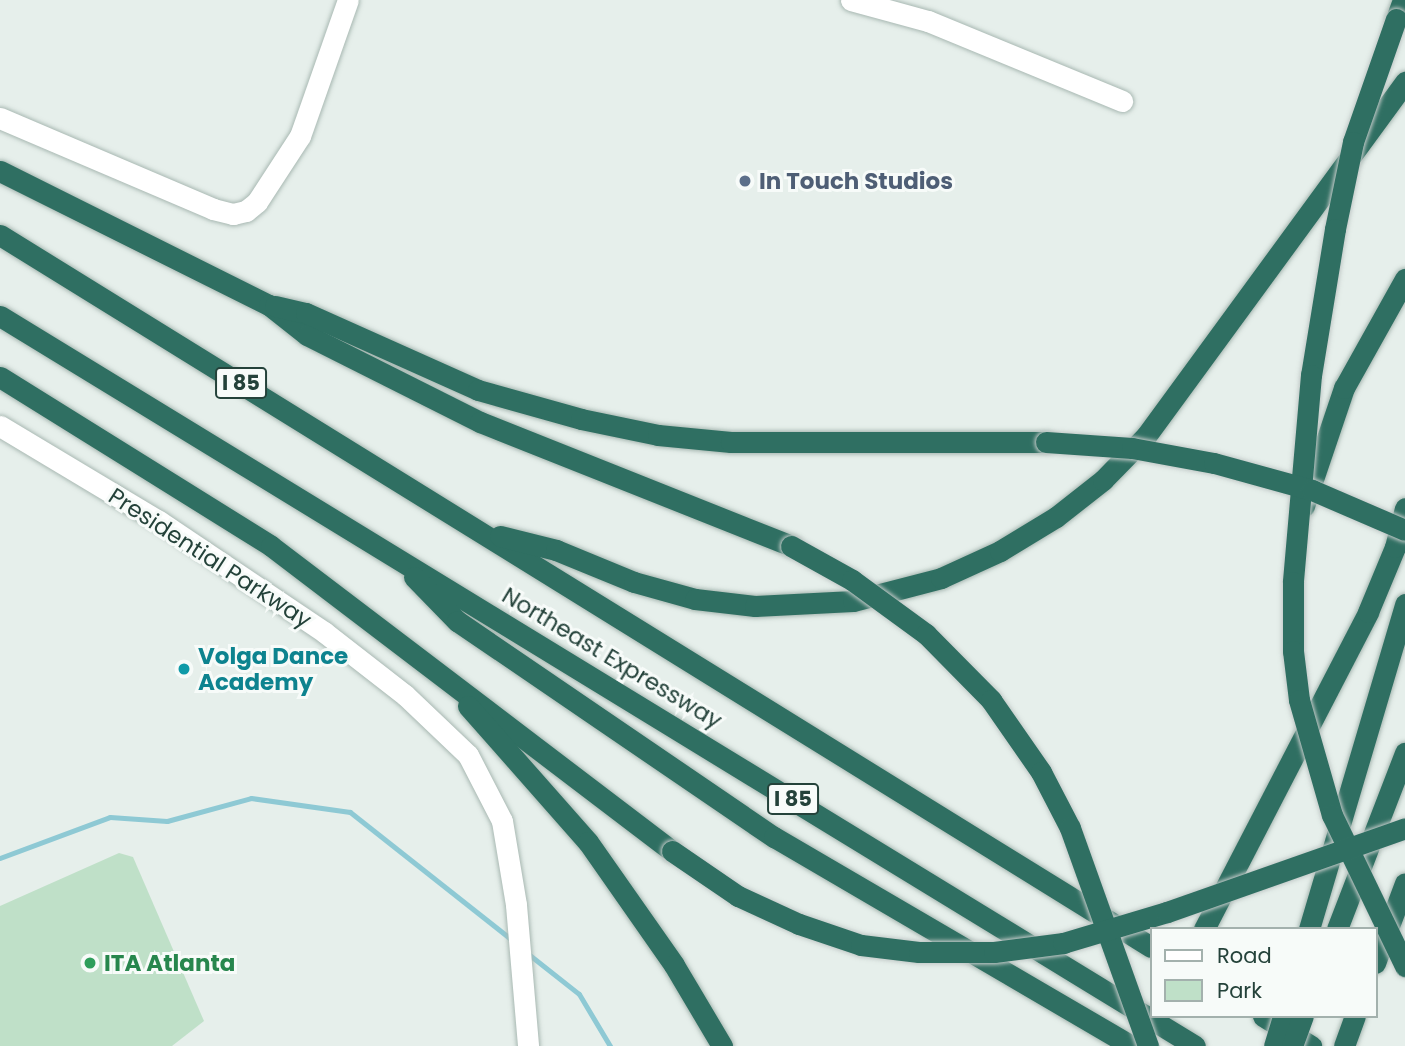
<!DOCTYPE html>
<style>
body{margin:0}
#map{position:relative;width:1405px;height:1046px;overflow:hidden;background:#e6efeb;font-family:Poppins,sans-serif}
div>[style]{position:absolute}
.green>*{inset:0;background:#bfe0c8}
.stream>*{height:5px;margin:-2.5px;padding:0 2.5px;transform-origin:2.5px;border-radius:2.5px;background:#8ec9d4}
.roads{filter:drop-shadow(0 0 2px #a8b8b2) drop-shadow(0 0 2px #a8b8b2)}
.minor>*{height:21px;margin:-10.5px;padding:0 10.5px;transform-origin:10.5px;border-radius:10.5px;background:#fff}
.highway>*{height:21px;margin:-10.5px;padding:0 10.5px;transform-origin:10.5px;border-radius:10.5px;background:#2f6f62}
.bridges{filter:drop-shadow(0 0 2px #c2cac8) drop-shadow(0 0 2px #c2cac8)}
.highway-bridge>*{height:21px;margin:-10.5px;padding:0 10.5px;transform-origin:10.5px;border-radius:10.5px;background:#2f6f62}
.dots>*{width:19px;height:19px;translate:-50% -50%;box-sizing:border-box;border:4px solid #f7fbf9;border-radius:50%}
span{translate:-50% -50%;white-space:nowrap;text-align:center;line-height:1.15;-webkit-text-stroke:6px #f7fbf9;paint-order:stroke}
.shield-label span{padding:2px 5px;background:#f7fbf9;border:2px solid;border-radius:5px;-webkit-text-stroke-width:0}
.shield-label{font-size:21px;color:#24423a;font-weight:700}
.service-label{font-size:23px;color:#4e5e75;font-weight:700}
.left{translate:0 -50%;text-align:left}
.street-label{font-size:23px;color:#24423a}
.culture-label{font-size:23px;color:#0d838f;font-weight:700}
.leisure-label{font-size:23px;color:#27864d;font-weight:700}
.legend{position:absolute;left:1150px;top:927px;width:228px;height:91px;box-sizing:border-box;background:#f7fbf9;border:2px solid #a3b1ad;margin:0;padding:9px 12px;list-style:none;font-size:21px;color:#24423a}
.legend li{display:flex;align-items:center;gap:14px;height:35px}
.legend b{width:35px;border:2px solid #a3b1ad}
</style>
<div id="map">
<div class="green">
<div style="clip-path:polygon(119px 853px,133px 857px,204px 1021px,172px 1046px,0 1046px,0 906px)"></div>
</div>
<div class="stream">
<div style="left:0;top:858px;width:117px;rotate:-20.4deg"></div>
<div style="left:110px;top:817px;width:57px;rotate:4deg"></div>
<div style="left:167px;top:821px;width:87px;rotate:-15.3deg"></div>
<div style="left:251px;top:798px;width:100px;rotate:8deg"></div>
<div style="left:350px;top:812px;width:206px;rotate:38.3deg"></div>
<div style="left:527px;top:953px;width:66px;rotate:38.3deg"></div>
<div style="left:579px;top:994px;width:61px;rotate:59.2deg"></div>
</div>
<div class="roads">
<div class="minor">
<div style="left:851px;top:0;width:80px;rotate:15.3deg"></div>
<div style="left:928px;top:21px;width:210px;rotate:22.4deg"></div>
<div style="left:0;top:118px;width:232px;rotate:23.1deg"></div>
<div style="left:213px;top:209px;width:21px;rotate:14deg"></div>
<div style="left:233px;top:214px;width:13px;rotate:-13deg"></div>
<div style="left:246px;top:211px;width:14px;rotate:-39deg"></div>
<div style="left:257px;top:202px;width:79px;rotate:-56.9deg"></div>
<div style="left:300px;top:136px;width:144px;rotate:-70.6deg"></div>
<div style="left:0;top:426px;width:185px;rotate:30.9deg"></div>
<div style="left:159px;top:521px;width:199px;rotate:33.9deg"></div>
<div style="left:324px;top:632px;width:103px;rotate:37.9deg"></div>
<div style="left:405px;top:695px;width:87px;rotate:43.6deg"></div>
<div style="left:468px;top:755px;width:74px;rotate:62.7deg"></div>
<div style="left:502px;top:821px;width:85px;rotate:80.5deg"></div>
<div style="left:516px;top:905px;width:142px;rotate:85.1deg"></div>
</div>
<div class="highway">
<div style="left:1396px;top:19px;width:20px;rotate:-70deg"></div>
<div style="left:0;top:171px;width:301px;rotate:26.5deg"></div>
<div style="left:269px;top:305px;width:48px;rotate:38.3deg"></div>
<div style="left:307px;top:335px;width:194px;rotate:26.7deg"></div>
<div style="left:480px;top:422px;width:335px;rotate:21.7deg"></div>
<div style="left:0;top:235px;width:1353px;rotate:31.74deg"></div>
<div style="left:275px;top:306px;width:32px;rotate:13deg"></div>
<div style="left:306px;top:313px;width:188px;rotate:24.1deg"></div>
<div style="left:478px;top:390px;width:107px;rotate:15.7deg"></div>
<div style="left:581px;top:419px;width:79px;rotate:11.7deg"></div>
<div style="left:658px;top:435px;width:73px;rotate:5.5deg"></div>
<div style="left:731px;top:442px;width:315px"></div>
<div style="left:0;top:316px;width:1400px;rotate:31.42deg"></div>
<div style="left:0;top:377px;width:319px;rotate:31.9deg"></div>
<div style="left:271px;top:546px;width:504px;rotate:37.26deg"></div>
<div style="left:1304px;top:506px;width:125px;rotate:-71.3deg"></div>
<div style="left:1344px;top:388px;width:125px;rotate:-60.8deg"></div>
<div style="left:500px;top:536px;width:58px;rotate:14deg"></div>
<div style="left:556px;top:550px;width:84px;rotate:22.3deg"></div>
<div style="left:634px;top:582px;width:63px;rotate:15.6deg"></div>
<div style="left:695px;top:599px;width:60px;rotate:6.7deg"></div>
<div style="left:755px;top:606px;width:98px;rotate:-2.9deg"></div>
<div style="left:853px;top:601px;width:91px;rotate:-14.6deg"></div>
<div style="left:941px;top:578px;width:65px;rotate:-24.6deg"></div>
<div style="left:1000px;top:551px;width:66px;rotate:-31.3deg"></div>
<div style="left:1056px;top:517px;width:60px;rotate:-38.2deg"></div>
<div style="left:1103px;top:480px;width:62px;rotate:-45.7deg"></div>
<div style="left:1146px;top:436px;width:439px;rotate:-53.8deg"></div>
<div style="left:414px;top:577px;width:62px;rotate:45.7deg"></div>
<div style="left:457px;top:621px;width:384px;rotate:34.3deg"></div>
<div style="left:774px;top:837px;width:414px;rotate:30.3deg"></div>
<div style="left:468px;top:706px;width:181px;rotate:48.6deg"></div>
<div style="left:588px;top:842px;width:150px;rotate:55deg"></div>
<div style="left:674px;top:965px;width:94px;rotate:59.3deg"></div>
<div style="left:1204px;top:929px;width:357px;rotate:-62.6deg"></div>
<div style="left:1368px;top:612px;width:70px;rotate:-67.4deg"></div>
<div style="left:1395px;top:547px;width:40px;rotate:-75.6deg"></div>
<div style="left:1309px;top:929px;width:339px;rotate:-73.5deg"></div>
<div style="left:1337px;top:929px;width:189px;rotate:-68.9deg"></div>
<div style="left:1375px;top:963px;width:85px;rotate:-69.4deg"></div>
<div style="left:1263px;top:1016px;width:57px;rotate:32deg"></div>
<div style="left:1344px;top:1046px;width:32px;rotate:-70deg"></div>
</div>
</div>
<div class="bridges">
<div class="highway-bridge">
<div style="left:1396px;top:19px;width:130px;rotate:109.3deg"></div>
<div style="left:1353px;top:142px;width:89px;rotate:101.7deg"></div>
<div style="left:1335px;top:229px;width:148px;rotate:99.3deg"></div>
<div style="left:1311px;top:375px;width:208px;rotate:95deg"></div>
<div style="left:1293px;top:582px;width:69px;rotate:90deg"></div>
<div style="left:1293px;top:651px;width:49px;rotate:83deg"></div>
<div style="left:1299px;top:700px;width:120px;rotate:74deg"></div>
<div style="left:1332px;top:815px;width:168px;rotate:64.2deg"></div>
<div style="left:1046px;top:442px;width:86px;rotate:4deg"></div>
<div style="left:1132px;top:448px;width:83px;rotate:10.4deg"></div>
<div style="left:1214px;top:463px;width:102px;rotate:15.4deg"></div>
<div style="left:1312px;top:490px;width:101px;rotate:23.3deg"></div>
<div style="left:791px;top:546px;width:70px;rotate:29.1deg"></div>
<div style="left:852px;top:580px;width:92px;rotate:36.1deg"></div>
<div style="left:926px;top:634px;width:93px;rotate:45.4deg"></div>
<div style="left:991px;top:700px;width:88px;rotate:55.2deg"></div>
<div style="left:1041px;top:772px;width:63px;rotate:62.6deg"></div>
<div style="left:1070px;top:828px;width:232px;rotate:70.3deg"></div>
<div style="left:672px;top:851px;width:80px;rotate:34.3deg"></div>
<div style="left:738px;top:896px;width:67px;rotate:24.7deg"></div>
<div style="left:799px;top:924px;width:65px;rotate:18.7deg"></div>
<div style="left:861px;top:945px;width:58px;rotate:6.9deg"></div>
<div style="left:919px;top:952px;width:75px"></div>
<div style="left:994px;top:952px;width:70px;rotate:-7.4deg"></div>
<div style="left:1063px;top:943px;width:109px;rotate:-16.6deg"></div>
<div style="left:1167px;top:912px;width:252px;rotate:-19.4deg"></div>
<div style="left:1274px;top:1046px;width:31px;rotate:-73deg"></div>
<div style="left:1292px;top:1046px;width:32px;rotate:-70deg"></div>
</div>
</div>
<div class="dots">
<div style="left:745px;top:181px;background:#5c6f8a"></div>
<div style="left:184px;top:669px;background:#0f9aa8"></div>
<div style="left:90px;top:963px;background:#2e9e5b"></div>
</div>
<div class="shield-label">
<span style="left:241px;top:383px">I 85</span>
<span style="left:793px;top:799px">I 85</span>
</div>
<div class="service-label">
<span class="left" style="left:759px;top:181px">In Touch Studios</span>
</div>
<div class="street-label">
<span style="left:210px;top:558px;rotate:33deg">Presidential Parkway</span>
<span style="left:612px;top:658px;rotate:31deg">Northeast Expressway</span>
</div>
<div class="culture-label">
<span class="left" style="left:198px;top:669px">Volga Dance<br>Academy</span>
</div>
<div class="leisure-label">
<span class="left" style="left:104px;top:963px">ITA Atlanta</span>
</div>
<ul class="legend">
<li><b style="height:9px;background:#fff"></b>Road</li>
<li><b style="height:19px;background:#bfe0c8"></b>Park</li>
</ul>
</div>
